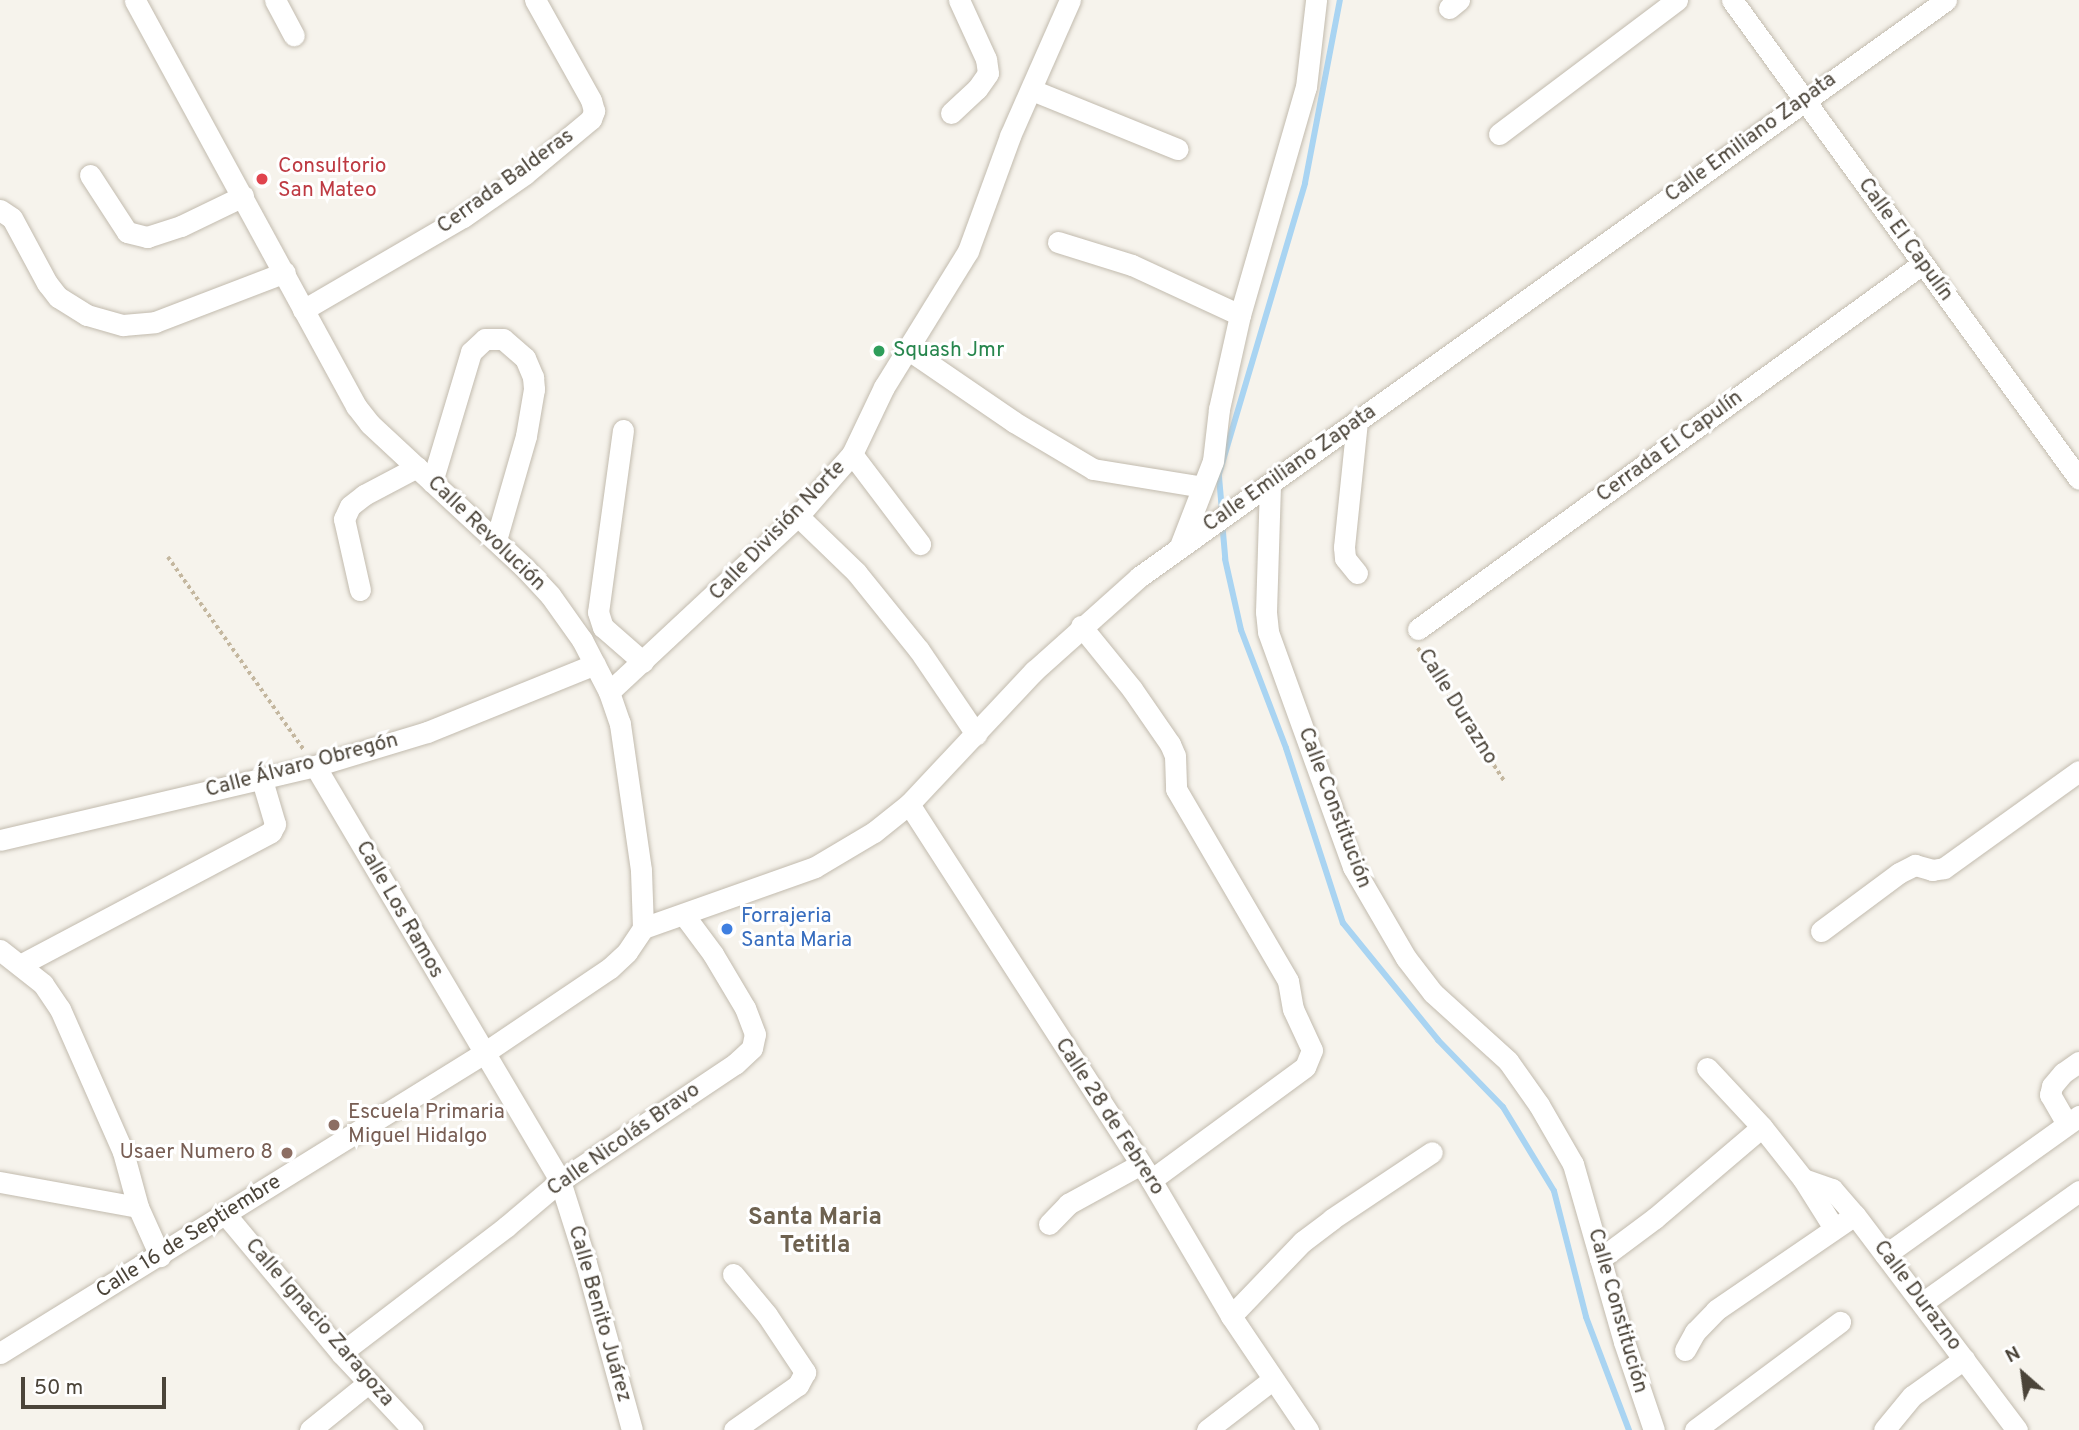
<!DOCTYPE html>
<meta charset="utf-8">
<style>
body{margin:0}
#map{position:relative;width:2079px;height:1430px;overflow:hidden;background:#f6f3ec;font-family:Overpass,sans-serif}
div>[style]{position:absolute}
.stream>*{height:6px;margin:-3px;padding:0 3px;transform-origin:3px;border-radius:3px;background:#a9d4f2}
.path>*{height:3.5px;margin-top:-1.75px;transform-origin:0;background:repeating-linear-gradient(90deg,#c4b79f 0 3.5px,transparent 0 7px)}
.roads{filter:drop-shadow(0 0 2px #c2bbae) drop-shadow(0 0 2px #c2bbae)}
.minor>*{height:21px;margin:-10.5px;padding:0 10.5px;transform-origin:10.5px;border-radius:10.5px;background:#fff}
.dots>*{width:19px;height:19px;translate:-50% -50%;box-sizing:border-box;border:4px solid #fff;border-radius:50%}
span{translate:-50% -50%;white-space:nowrap;text-align:center;line-height:1.15;-webkit-text-stroke:6px #fff;paint-order:stroke}
.street-label{font-size:21px;color:#4b4439}
.health-label{font-size:21px;color:#be3a42}
.left{translate:0 -50%;text-align:left}
.leisure-label{font-size:21px;color:#27864d}
.shop-label{font-size:21px;color:#366cbe}
.education-label{font-size:21px;color:#785e54}
.right{translate:-100% -50%;text-align:right}
.quarter-label{font-size:24px;color:#6e6250;font-weight:700}
.north{position:absolute;left:1988px;top:1339px;width:70px;height:70px;-webkit-text-stroke:5px #fff;paint-order:stroke;rotate:332deg;font-size:19px;font-weight:700;line-height:28px;text-align:center;color:#4b4439}
.north::after{content:'';display:block;margin:auto;width:24px;height:32px;background:#4b4439;clip-path:polygon(50% 0,100% 100%,50% 72%,0 100%)}
.scale{position:absolute;left:21px;top:1377px;width:145px;height:32px;box-sizing:border-box;border:4px solid #4b4439;border-top:0;padding-left:9px;font-size:21px;line-height:24px;white-space:nowrap;color:#4b4439;-webkit-text-stroke:5px #fff;paint-order:stroke}
</style>
<div id="map">
<div class="stream">
<div style="left:1222px;top:511px;width:37px;rotate:-95deg"></div>
<div style="left:1219px;top:474px;width:303px;rotate:-73.5deg"></div>
<div style="left:1305px;top:183px;width:186px;rotate:-79.2deg"></div>
<div style="left:1222px;top:521px;width:38px;rotate:85deg"></div>
<div style="left:1225px;top:559px;width:73px;rotate:77.3deg"></div>
<div style="left:1241px;top:630px;width:126px;rotate:69.1deg"></div>
<div style="left:1286px;top:748px;width:184px;rotate:72deg"></div>
<div style="left:1343px;top:923px;width:151px;rotate:50.9deg"></div>
<div style="left:1438px;top:1040px;width:93px;rotate:45.9deg"></div>
<div style="left:1503px;top:1107px;width:98px;rotate:58.7deg"></div>
<div style="left:1554px;top:1191px;width:130px;rotate:75.7deg"></div>
<div style="left:1586px;top:1317px;width:121px;rotate:69.2deg"></div>
</div>
<div class="path">
<div style="left:168px;top:557px;width:236px;rotate:54.8deg"></div>
<div style="left:1418px;top:648px;width:160px;rotate:57deg"></div>
</div>
<div class="roads">
<div class="minor">
<div style="left:275px;top:0;width:40px;rotate:62deg"></div>
<div style="left:1732px;top:0;width:591px;rotate:54.08deg"></div>
<div style="left:1449px;top:8px;width:13px;rotate:-39deg"></div>
<div style="left:1032px;top:90px;width:157px;rotate:22.1deg"></div>
<div style="left:951px;top:113px;width:35px;rotate:-43deg"></div>
<div style="left:977px;top:89px;width:19px;rotate:-55deg"></div>
<div style="left:988px;top:73px;width:14px;rotate:-98deg"></div>
<div style="left:986px;top:59px;width:65px;rotate:-114.6deg"></div>
<div style="left:1499px;top:134px;width:223px;rotate:-37deg"></div>
<div style="left:90px;top:175px;width:68px;rotate:57deg"></div>
<div style="left:127px;top:232px;width:21px;rotate:14deg"></div>
<div style="left:147px;top:237px;width:36px;rotate:-18deg"></div>
<div style="left:181px;top:226px;width:69px;rotate:-25.8deg"></div>
<div style="left:0;top:210px;width:14px;rotate:34deg"></div>
<div style="left:12px;top:218px;width:74px;rotate:61.7deg"></div>
<div style="left:47px;top:283px;width:18px;rotate:52deg"></div>
<div style="left:58px;top:297px;width:34px;rotate:32deg"></div>
<div style="left:87px;top:315px;width:37px;rotate:16deg"></div>
<div style="left:123px;top:325px;width:32px;rotate:-5deg"></div>
<div style="left:155px;top:322px;width:139px;rotate:-21deg"></div>
<div style="left:1058px;top:242px;width:77px;rotate:17.3deg"></div>
<div style="left:1132px;top:265px;width:119px;rotate:24.8deg"></div>
<div style="left:303px;top:310px;width:185px;rotate:-30.2deg"></div>
<div style="left:463px;top:217px;width:75px;rotate:-34.7deg"></div>
<div style="left:525px;top:174px;width:86px;rotate:-39.8deg"></div>
<div style="left:591px;top:119px;width:9px;rotate:-69deg"></div>
<div style="left:594px;top:111px;width:11px;rotate:-105deg"></div>
<div style="left:591px;top:100px;width:115px;rotate:-119.2deg"></div>
<div style="left:909px;top:350px;width:127px;rotate:34.4deg"></div>
<div style="left:1014px;top:422px;width:92px;rotate:30.7deg"></div>
<div style="left:1093px;top:469px;width:111px;rotate:9.3deg"></div>
<div style="left:623px;top:430px;width:184px;rotate:97.8deg"></div>
<div style="left:598px;top:612px;width:16px;rotate:72deg"></div>
<div style="left:603px;top:627px;width:53px;rotate:41.2deg"></div>
<div style="left:852px;top:454px;width:113px;rotate:52.9deg"></div>
<div style="left:432px;top:482px;width:136px;rotate:-73.3deg"></div>
<div style="left:471px;top:352px;width:19px;rotate:-43deg"></div>
<div style="left:485px;top:339px;width:18px"></div>
<div style="left:503px;top:339px;width:29px;rotate:41deg"></div>
<div style="left:525px;top:358px;width:21px;rotate:67deg"></div>
<div style="left:533px;top:377px;width:12px;rotate:85deg"></div>
<div style="left:534px;top:389px;width:48px;rotate:99.7deg"></div>
<div style="left:526px;top:436px;width:108px;rotate:106.1deg"></div>
<div style="left:1270px;top:485px;width:127px;rotate:91.8deg"></div>
<div style="left:1266px;top:612px;width:20px;rotate:84deg"></div>
<div style="left:1268px;top:632px;width:250px;rotate:70.1deg"></div>
<div style="left:1353px;top:867px;width:105px;rotate:59.8deg"></div>
<div style="left:1406px;top:958px;width:44px;rotate:52.4deg"></div>
<div style="left:1433px;top:993px;width:101px;rotate:42.2deg"></div>
<div style="left:1508px;top:1061px;width:54px;rotate:54.8deg"></div>
<div style="left:1539px;top:1105px;width:68px;rotate:60deg"></div>
<div style="left:1573px;top:1164px;width:185px;rotate:74deg"></div>
<div style="left:1624px;top:1342px;width:93px;rotate:71.2deg"></div>
<div style="left:798px;top:516px;width:81px;rotate:44deg"></div>
<div style="left:856px;top:572px;width:100px;rotate:51.1deg"></div>
<div style="left:919px;top:650px;width:102px;rotate:55.8deg"></div>
<div style="left:1180px;top:546px;width:91px;rotate:-68.8deg"></div>
<div style="left:1213px;top:461px;width:52px;rotate:-83.4deg"></div>
<div style="left:1219px;top:409px;width:96px;rotate:-77.4deg"></div>
<div style="left:1240px;top:315px;width:237px;rotate:-73.9deg"></div>
<div style="left:1306px;top:87px;width:88px;rotate:-83.4deg"></div>
<div style="left:1357px;top:573px;width:19px;rotate:-129deg"></div>
<div style="left:1345px;top:558px;width:11px;rotate:-95deg"></div>
<div style="left:1344px;top:547px;width:127px;rotate:-84.1deg"></div>
<div style="left:360px;top:590px;width:73px;rotate:-102.7deg"></div>
<div style="left:344px;top:519px;width:14px;rotate:-65deg"></div>
<div style="left:350px;top:506px;width:18px;rotate:-38deg"></div>
<div style="left:364px;top:495px;width:60px;rotate:-27.8deg"></div>
<div style="left:1081px;top:626px;width:81px;rotate:51deg"></div>
<div style="left:1132px;top:689px;width:67px;rotate:55.4deg"></div>
<div style="left:1170px;top:744px;width:13px;rotate:67deg"></div>
<div style="left:1175px;top:756px;width:33px;rotate:88deg"></div>
<div style="left:1176px;top:789px;width:222px;rotate:59.7deg"></div>
<div style="left:1288px;top:981px;width:28px;rotate:80deg"></div>
<div style="left:1293px;top:1009px;width:45px;rotate:65.1deg"></div>
<div style="left:1312px;top:1050px;width:18px;rotate:112deg"></div>
<div style="left:1305px;top:1067px;width:191px;rotate:143.7deg"></div>
<div style="left:1418px;top:629px;width:622px;rotate:-35.91deg"></div>
<div style="left:609px;top:692px;width:258px;rotate:-43deg"></div>
<div style="left:798px;top:516px;width:82px;rotate:-48.9deg"></div>
<div style="left:852px;top:454px;width:74px;rotate:-64.5deg"></div>
<div style="left:884px;top:387px;width:160px;rotate:-58.3deg"></div>
<div style="left:968px;top:251px;width:122px;rotate:-69.9deg"></div>
<div style="left:1010px;top:136px;width:149px;rotate:-66.2deg"></div>
<div style="left:315px;top:766px;width:482px;rotate:59.4deg"></div>
<div style="left:560px;top:1181px;width:86px;rotate:72.4deg"></div>
<div style="left:586px;top:1263px;width:173px;rotate:74.6deg"></div>
<div style="left:909px;top:804px;width:447px;rotate:57.2deg"></div>
<div style="left:1151px;top:1180px;width:158px;rotate:59.5deg"></div>
<div style="left:1231px;top:1316px;width:138px;rotate:56deg"></div>
<div style="left:0;top:840px;width:324px;rotate:-13.2deg"></div>
<div style="left:315px;top:766px;width:117px;rotate:-16.9deg"></div>
<div style="left:427px;top:732px;width:181px;rotate:-22deg"></div>
<div style="left:643px;top:928px;width:182px;rotate:-19.5deg"></div>
<div style="left:815px;top:867px;width:69px;rotate:-30.7deg"></div>
<div style="left:874px;top:832px;width:45px;rotate:-38.7deg"></div>
<div style="left:909px;top:804px;width:183px;rotate:-46.8deg"></div>
<div style="left:1034px;top:671px;width:141px;rotate:-41.8deg"></div>
<div style="left:1139px;top:577px;width:992px;rotate:-35.56deg"></div>
<div style="left:1821px;top:931px;width:97px;rotate:-36.6deg"></div>
<div style="left:1899px;top:873px;width:18px;rotate:-27deg"></div>
<div style="left:1915px;top:865px;width:18px;rotate:16deg"></div>
<div style="left:1932px;top:870px;width:12px;rotate:-9deg"></div>
<div style="left:1944px;top:868px;width:166px;rotate:-35.7deg"></div>
<div style="left:0;top:950px;width:55px;rotate:38.3deg"></div>
<div style="left:43px;top:984px;width:30px;rotate:56deg"></div>
<div style="left:60px;top:1009px;width:156px;rotate:66.2deg"></div>
<div style="left:123px;top:1152px;width:57px;rotate:74.7deg"></div>
<div style="left:138px;top:1207px;width:54px;rotate:65.8deg"></div>
<div style="left:20px;top:965px;width:284px;rotate:-27.9deg"></div>
<div style="left:271px;top:832px;width:9px;rotate:-63deg"></div>
<div style="left:275px;top:824px;width:46px;rotate:-106.5deg"></div>
<div style="left:1707px;top:1068px;width:81px;rotate:47deg"></div>
<div style="left:1762px;top:1127px;width:66px;rotate:51.7deg"></div>
<div style="left:1803px;top:1179px;width:58px;rotate:57.7deg"></div>
<div style="left:2067px;top:1124px;width:34px;rotate:-120deg"></div>
<div style="left:2050px;top:1095px;width:9px;rotate:-77deg"></div>
<div style="left:2052px;top:1086px;width:17px;rotate:-50deg"></div>
<div style="left:2063px;top:1073px;width:19px;rotate:-35deg"></div>
<div style="left:1803px;top:1179px;width:31px;rotate:19deg"></div>
<div style="left:1832px;top:1189px;width:35px;rotate:49deg"></div>
<div style="left:1855px;top:1215px;width:269px;rotate:53deg"></div>
<div style="left:0;top:1182px;width:140px;rotate:10.3deg"></div>
<div style="left:226px;top:1215px;width:180px;rotate:50.2deg"></div>
<div style="left:341px;top:1353px;width:105px;rotate:46.9deg"></div>
<div style="left:1049px;top:1224px;width:28px;rotate:-46deg"></div>
<div style="left:1068px;top:1204px;width:83px;rotate:-28.7deg"></div>
<div style="left:1885px;top:1255px;width:239px;rotate:-35.6deg"></div>
<div style="left:1600px;top:1259px;width:69px;rotate:-36.7deg"></div>
<div style="left:1655px;top:1218px;width:140px;rotate:-40.4deg"></div>
<div style="left:733px;top:1274px;width:53px;rotate:50.3deg"></div>
<div style="left:767px;top:1315px;width:69px;rotate:56.3deg"></div>
<div style="left:805px;top:1372px;width:15px;rotate:118deg"></div>
<div style="left:798px;top:1385px;width:78px;rotate:144.9deg"></div>
<div style="left:1922px;top:1303px;width:193px;rotate:-35.5deg"></div>
<div style="left:1231px;top:1316px;width:103px;rotate:-46.2deg"></div>
<div style="left:1302px;top:1242px;width:38px;rotate:-37deg"></div>
<div style="left:1332px;top:1219px;width:120px;rotate:-33.8deg"></div>
<div style="left:1685px;top:1350px;width:21px;rotate:-61deg"></div>
<div style="left:1695px;top:1332px;width:30px;rotate:-46deg"></div>
<div style="left:1716px;top:1310px;width:168px;rotate:-34.4deg"></div>
<div style="left:0;top:1353px;width:569px;rotate:-31.79deg"></div>
<div style="left:484px;top:1053px;width:152px;rotate:-34deg"></div>
<div style="left:610px;top:968px;width:23px;rotate:-43deg"></div>
<div style="left:627px;top:952px;width:29px;rotate:-56deg"></div>
<div style="left:643px;top:928px;width:58px;rotate:-92deg"></div>
<div style="left:641px;top:870px;width:148px;rotate:-98.2deg"></div>
<div style="left:620px;top:724px;width:34px;rotate:-109deg"></div>
<div style="left:609px;top:692px;width:59px;rotate:-117.4deg"></div>
<div style="left:582px;top:640px;width:55px;rotate:-125.4deg"></div>
<div style="left:550px;top:595px;width:35px;rotate:-133deg"></div>
<div style="left:526px;top:569px;width:213px;rotate:-137.1deg"></div>
<div style="left:370px;top:424px;width:23px;rotate:-128deg"></div>
<div style="left:356px;top:406px;width:462px;rotate:-118.6deg"></div>
<div style="left:341px;top:1353px;width:209px;rotate:-37.4deg"></div>
<div style="left:507px;top:1226px;width:70px;rotate:-40.3deg"></div>
<div style="left:560px;top:1181px;width:211px;rotate:-33.8deg"></div>
<div style="left:735px;top:1064px;width:23px;rotate:-43deg"></div>
<div style="left:752px;top:1048px;width:14px;rotate:-78deg"></div>
<div style="left:755px;top:1034px;width:28px;rotate:-111deg"></div>
<div style="left:745px;top:1008px;width:63px;rotate:-120.7deg"></div>
<div style="left:713px;top:954px;width:49px;rotate:-126.6deg"></div>
<div style="left:310px;top:1430px;width:75px;rotate:-39deg"></div>
<div style="left:1207px;top:1430px;width:82px;rotate:-37.6deg"></div>
<div style="left:1695px;top:1430px;width:181px;rotate:-36.7deg"></div>
<div style="left:1884px;top:1430px;width:44px;rotate:-50.5deg"></div>
<div style="left:1912px;top:1396px;width:64px;rotate:-35.4deg"></div>
</div>
</div>
<div class="dots">
<div style="left:262px;top:179px;background:#e0444e"></div>
<div style="left:879px;top:351px;background:#2e9e5b"></div>
<div style="left:727px;top:929px;background:#3f7fe0"></div>
<div style="left:334px;top:1125px;background:#8d6e63"></div>
<div style="left:287px;top:1153px;background:#8d6e63"></div>
</div>
<div class="street-label">
<span style="left:1751px;top:138px;rotate:-36deg">Calle Emiliano Zapata</span>
<span style="left:506px;top:182px;rotate:-36deg">Cerrada Balderas</span>
<span style="left:1905px;top:240px;rotate:54deg">Calle El Capulín</span>
<span style="left:1670px;top:447px;rotate:-36deg">Cerrada El Capulín</span>
<span style="left:1290px;top:469px;rotate:-35deg">Calle Emiliano Zapata</span>
<span style="left:778px;top:531px;rotate:-46deg">Calle División Norte</span>
<span style="left:486px;top:534px;rotate:44deg">Calle Revolución</span>
<span style="left:1457px;top:707px;rotate:58deg">Calle Durazno</span>
<span style="left:302px;top:766px;rotate:-15deg">Calle Álvaro Obregón</span>
<span style="left:1334px;top:808px;rotate:69deg">Calle Constitución</span>
<span style="left:399px;top:910px;rotate:60deg">Calle Los Ramos</span>
<span style="left:1109px;top:1117px;rotate:57deg">Calle 28 de Febrero</span>
<span style="left:624px;top:1140px;rotate:-35deg">Calle Nicolás Bravo</span>
<span style="left:189px;top:1237px;rotate:-32deg">Calle 16 de Septiembre</span>
<span style="left:1917px;top:1296px;rotate:53deg">Calle Durazno</span>
<span style="left:1617px;top:1311px;rotate:74deg">Calle Constitución</span>
<span style="left:599px;top:1314px;rotate:74deg">Calle Benito Juárez</span>
<span style="left:319px;top:1323px;rotate:49deg">Calle Ignacio Zaragoza</span>
</div>
<div class="health-label">
<span class="left" style="left:278px;top:179px">Consultorio<br>San Mateo</span>
</div>
<div class="leisure-label">
<span class="left" style="left:893px;top:351px">Squash Jmr</span>
</div>
<div class="shop-label">
<span class="left" style="left:741px;top:929px">Forrajeria<br>Santa Maria</span>
</div>
<div class="education-label">
<span class="left" style="left:348px;top:1125px">Escuela Primaria<br>Miguel Hidalgo</span>
<span class="right" style="left:273px;top:1153px">Usaer Numero 8</span>
</div>
<div class="quarter-label">
<span style="left:815px;top:1233px">Santa Maria<br>Tetitla</span>
</div>
<div class="north">N</div>
<div class="scale">50 m</div>
</div>
